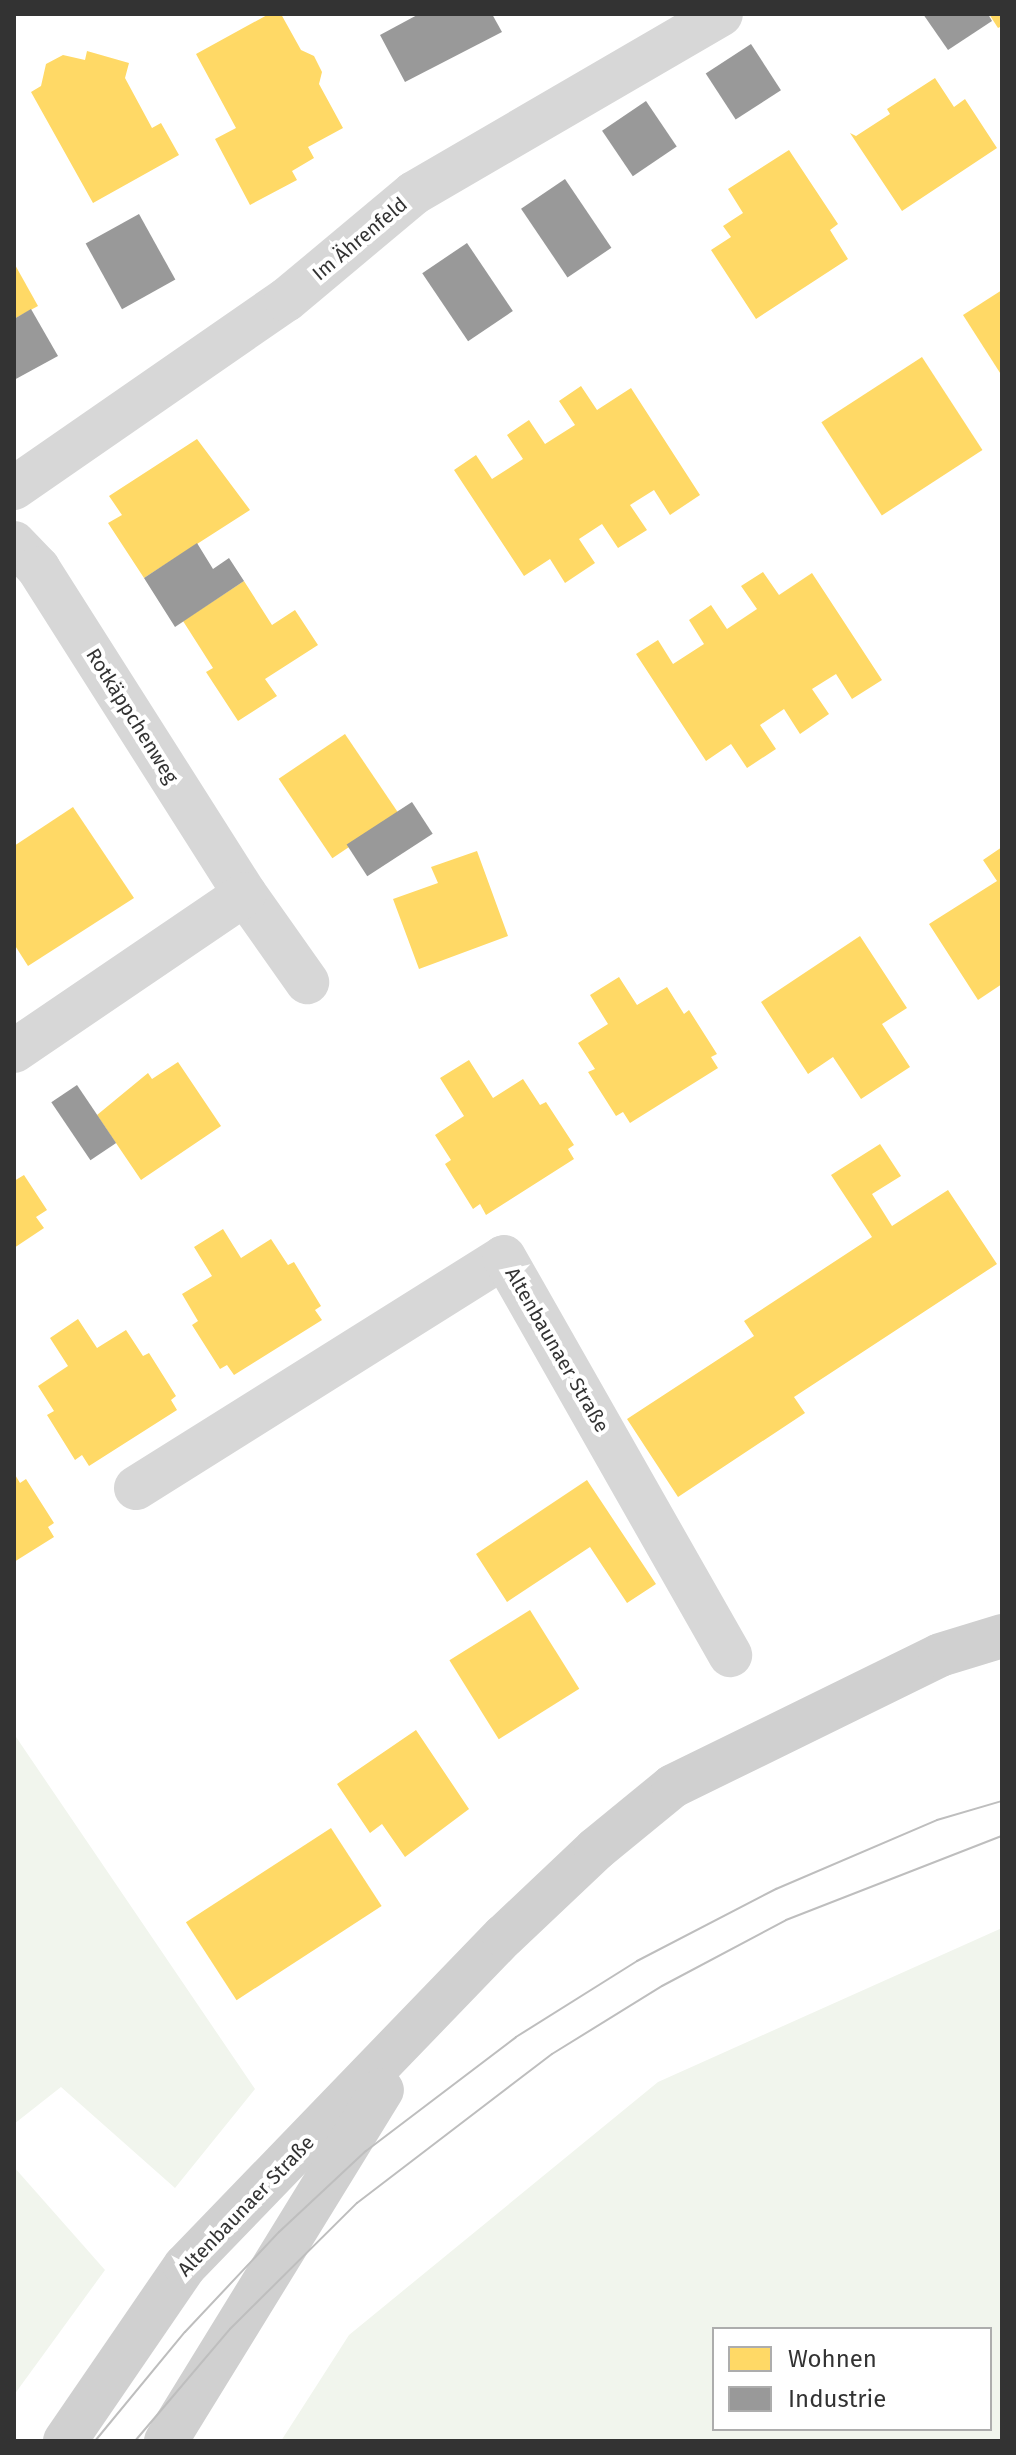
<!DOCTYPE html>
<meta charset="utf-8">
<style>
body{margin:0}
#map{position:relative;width:1016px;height:2455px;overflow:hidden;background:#fff;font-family:"Fira Sans",sans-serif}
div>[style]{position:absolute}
.green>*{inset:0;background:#f1f5ed}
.homes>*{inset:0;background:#ffd966;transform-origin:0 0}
.industry>*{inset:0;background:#999;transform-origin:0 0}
.minor>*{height:44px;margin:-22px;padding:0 22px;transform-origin:22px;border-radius:22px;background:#d7d7d7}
.secondary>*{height:44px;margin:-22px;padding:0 22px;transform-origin:22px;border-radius:22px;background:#d0d0d0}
.tram>*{height:2px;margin:-1px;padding:0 1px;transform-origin:1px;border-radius:1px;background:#bebebe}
span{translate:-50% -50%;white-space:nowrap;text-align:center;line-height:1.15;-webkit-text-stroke:8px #fff;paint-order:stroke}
.street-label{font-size:20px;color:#333}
.frame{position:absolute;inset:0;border:16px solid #333;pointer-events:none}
.legend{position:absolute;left:712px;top:2327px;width:280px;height:104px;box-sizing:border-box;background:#fff;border:2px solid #adadad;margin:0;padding:10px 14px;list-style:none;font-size:24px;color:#333}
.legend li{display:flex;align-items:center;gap:16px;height:40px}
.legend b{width:40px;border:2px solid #adadad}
</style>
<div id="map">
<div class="green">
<div style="clip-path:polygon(14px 1734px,255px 2089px,175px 2188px,61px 2087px,14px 2124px)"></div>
<div style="clip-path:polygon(evenodd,1002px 1928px,1002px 2441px,281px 2441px,349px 2335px,658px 2082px,1002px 1928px,714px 2329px,990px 2329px,990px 2429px,714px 2429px,714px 2329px)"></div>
<div style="clip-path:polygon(14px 2167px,105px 2270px,14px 2395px)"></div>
</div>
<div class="homes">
<div style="clip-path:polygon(269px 14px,281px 14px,301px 50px,314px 56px,322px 72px,319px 84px,343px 128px,308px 147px,314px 158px,292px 171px,297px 180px,250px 205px,215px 139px,236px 128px,196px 54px)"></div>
<div style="clip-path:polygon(989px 14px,1002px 14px,1002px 26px,998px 28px)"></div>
<div style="clip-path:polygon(87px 51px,129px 63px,125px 78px,152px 128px,161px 123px,179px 155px,93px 203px,31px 92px,41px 86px,46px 64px,63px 55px,85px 60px)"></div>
<div style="clip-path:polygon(935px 78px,954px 107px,965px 99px,997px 148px,902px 211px,850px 133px,856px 136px,890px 114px,887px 109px)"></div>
<div style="clip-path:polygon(789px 150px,838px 224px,830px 230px,848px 259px,756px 319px,711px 250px,731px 237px,723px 226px,743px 213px,728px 189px)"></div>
<div style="clip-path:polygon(14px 263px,38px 306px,14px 319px)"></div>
<div style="clip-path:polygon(1002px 290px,1002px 376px,963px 315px)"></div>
<div style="left:922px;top:357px;width:111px;height:120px;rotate:57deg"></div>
<div style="clip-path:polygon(581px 386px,597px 410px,631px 388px,700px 495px,670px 515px,654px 490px,630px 505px,647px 530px,618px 548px,602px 524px,579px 539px,595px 563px,565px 583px,550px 559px,524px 576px,454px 470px,476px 455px,492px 479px,523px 459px,507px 435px,529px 420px,545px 444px,575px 425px,559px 401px)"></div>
<div style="clip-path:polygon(197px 439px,250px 510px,144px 578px,108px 523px,122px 515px,109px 496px)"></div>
<div style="clip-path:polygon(763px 572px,779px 595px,812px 573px,882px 680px,852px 699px,836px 674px,812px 689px,829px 714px,800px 734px,784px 709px,760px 725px,776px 749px,747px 768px,731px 744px,706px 761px,636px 654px,658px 640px,673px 664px,704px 644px,689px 620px,711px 605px,727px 629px,757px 609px,741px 586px)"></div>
<div style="clip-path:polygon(244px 581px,272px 625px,295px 610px,318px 645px,265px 679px,277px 696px,238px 721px,206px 672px,213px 668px,183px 621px)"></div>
<div style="left:345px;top:734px;width:96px;height:80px;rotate:56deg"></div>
<div style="clip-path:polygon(73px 807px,134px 898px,28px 966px,14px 944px,14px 846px)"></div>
<div style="clip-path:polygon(1002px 847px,1002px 984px,978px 1000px,929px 924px,997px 881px,983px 860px)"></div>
<div style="clip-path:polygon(477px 851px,508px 936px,419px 969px,393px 899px,438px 883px,431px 867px)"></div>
<div style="clip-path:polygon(860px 936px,907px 1008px,882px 1024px,910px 1067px,861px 1099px,833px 1057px,808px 1074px,761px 1002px)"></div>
<div style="clip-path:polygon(619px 977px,637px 1005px,667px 987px,684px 1014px,689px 1010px,717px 1054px,711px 1057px,718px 1068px,630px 1123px,623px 1112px,616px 1116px,588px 1072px,595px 1069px,578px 1043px,608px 1024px,590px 995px)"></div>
<div style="clip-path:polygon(469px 1060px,493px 1098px,523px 1079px,540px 1105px,546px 1102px,574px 1145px,568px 1149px,574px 1159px,486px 1215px,480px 1204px,473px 1209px,445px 1164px,451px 1160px,435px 1135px,464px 1116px,440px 1078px)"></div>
<div style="clip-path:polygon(178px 1062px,221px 1126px,141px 1180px,97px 1115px,148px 1073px,152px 1079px)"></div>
<div style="clip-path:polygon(880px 1144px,901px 1176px,872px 1194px,892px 1226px,948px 1190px,997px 1264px,794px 1397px,805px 1413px,678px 1497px,627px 1419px,754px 1336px,744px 1321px,872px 1237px,831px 1175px)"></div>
<div style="clip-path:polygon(24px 1175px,47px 1210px,36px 1217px,44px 1228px,14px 1248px,14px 1181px)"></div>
<div style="clip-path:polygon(223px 1229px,241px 1258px,271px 1239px,288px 1265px,294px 1262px,321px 1306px,315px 1310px,322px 1320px,234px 1375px,227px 1365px,220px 1369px,192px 1325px,198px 1321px,182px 1294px,212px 1276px,194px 1247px)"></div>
<div style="clip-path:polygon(78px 1319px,97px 1348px,126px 1330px,143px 1356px,149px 1353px,176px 1396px,171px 1400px,177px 1410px,89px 1466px,82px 1455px,75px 1460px,47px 1415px,54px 1411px,38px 1386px,68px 1366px,50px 1338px)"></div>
<div style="clip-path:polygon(14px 1473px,20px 1483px,26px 1479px,54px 1523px,48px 1527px,54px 1537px,14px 1562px)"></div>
<div style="clip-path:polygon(587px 1480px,656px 1584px,627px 1603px,590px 1547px,507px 1602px,476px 1554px)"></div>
<div style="left:530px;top:1610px;width:93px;height:95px;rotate:58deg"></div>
<div style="clip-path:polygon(416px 1730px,469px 1809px,405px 1857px,382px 1824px,370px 1833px,337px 1784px)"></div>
<div style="left:331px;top:1828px;width:93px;height:173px;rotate:57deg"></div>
</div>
<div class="industry">
<div style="clip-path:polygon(419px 14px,492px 14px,502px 32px,405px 82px,380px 35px)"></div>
<div style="clip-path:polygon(923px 14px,988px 14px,992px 21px,948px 50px)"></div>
<div style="left:751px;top:44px;width:55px;height:54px;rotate:57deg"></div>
<div style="left:646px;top:101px;width:55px;height:53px;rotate:56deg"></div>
<div style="left:565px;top:179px;width:83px;height:53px;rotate:56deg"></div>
<div style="left:139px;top:214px;width:75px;height:61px;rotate:61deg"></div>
<div style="left:467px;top:243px;width:82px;height:54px;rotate:56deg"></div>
<div style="clip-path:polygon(31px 309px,58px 356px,14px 380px,14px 319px)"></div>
<div style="clip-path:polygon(197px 543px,213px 569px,229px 558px,244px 581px,175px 627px,144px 578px)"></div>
<div style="left:412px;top:802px;width:38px;height:78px;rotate:57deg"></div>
<div style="left:77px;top:1085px;width:70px;height:31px;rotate:56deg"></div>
</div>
<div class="minor">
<div style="left:14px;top:488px;width:331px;rotate:-34.7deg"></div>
<div style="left:286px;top:300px;width:167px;rotate:-39.9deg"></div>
<div style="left:414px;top:193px;width:355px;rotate:-30.2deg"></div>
<div style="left:14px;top:543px;width:35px;rotate:46deg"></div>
<div style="left:38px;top:568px;width:386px;rotate:57.6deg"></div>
<div style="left:245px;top:894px;width:108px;rotate:54.8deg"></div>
<div style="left:14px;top:1051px;width:279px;rotate:-34.2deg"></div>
<div style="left:136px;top:1488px;width:434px;rotate:-32.1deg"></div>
<div style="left:504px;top:1257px;width:458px;rotate:60.4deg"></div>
</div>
<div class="secondary">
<div style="left:65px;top:2441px;width:212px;rotate:-55.6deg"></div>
<div style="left:185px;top:2266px;width:459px;rotate:-46deg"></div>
<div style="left:504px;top:1936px;width:127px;rotate:-43.4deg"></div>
<div style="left:596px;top:1849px;width:99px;rotate:-39.3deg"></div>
<div style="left:673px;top:1786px;width:297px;rotate:-26.1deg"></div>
<div style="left:940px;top:1655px;width:65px;rotate:-17deg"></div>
<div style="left:166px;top:2441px;width:412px;rotate:-58.4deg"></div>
</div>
<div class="tram">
<div style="left:95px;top:2441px;width:141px;rotate:-50.5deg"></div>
<div style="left:185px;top:2332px;width:137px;rotate:-46.8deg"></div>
<div style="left:279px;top:2232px;width:119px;rotate:-43deg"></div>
<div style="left:366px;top:2151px;width:188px;rotate:-37.2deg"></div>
<div style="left:516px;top:2037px;width:143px;rotate:-32.1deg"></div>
<div style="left:637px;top:1961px;width:157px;rotate:-27.4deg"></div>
<div style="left:776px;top:1889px;width:175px;rotate:-23.2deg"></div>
<div style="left:937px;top:1820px;width:68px;rotate:-16.3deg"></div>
<div style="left:135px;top:2441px;width:147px;rotate:-49.7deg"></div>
<div style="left:230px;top:2329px;width:179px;rotate:-44.8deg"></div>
<div style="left:357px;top:2203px;width:245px;rotate:-37.4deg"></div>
<div style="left:552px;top:2054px;width:129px;rotate:-31.7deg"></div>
<div style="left:662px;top:1986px;width:140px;rotate:-28deg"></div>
<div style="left:786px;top:1920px;width:232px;rotate:-21.3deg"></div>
</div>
<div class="street-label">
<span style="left:360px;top:239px;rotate:-40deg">Im Ährenfeld</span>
<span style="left:132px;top:716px;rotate:58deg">Rotkäppchenweg</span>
<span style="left:557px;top:1350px;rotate:60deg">Altenbaunaer Straße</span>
<span style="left:246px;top:2206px;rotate:-46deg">Altenbaunaer Straße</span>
</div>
<div class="frame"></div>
<ul class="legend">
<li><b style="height:22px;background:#ffd966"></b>Wohnen</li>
<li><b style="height:22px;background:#999"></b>Industrie</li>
</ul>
</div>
